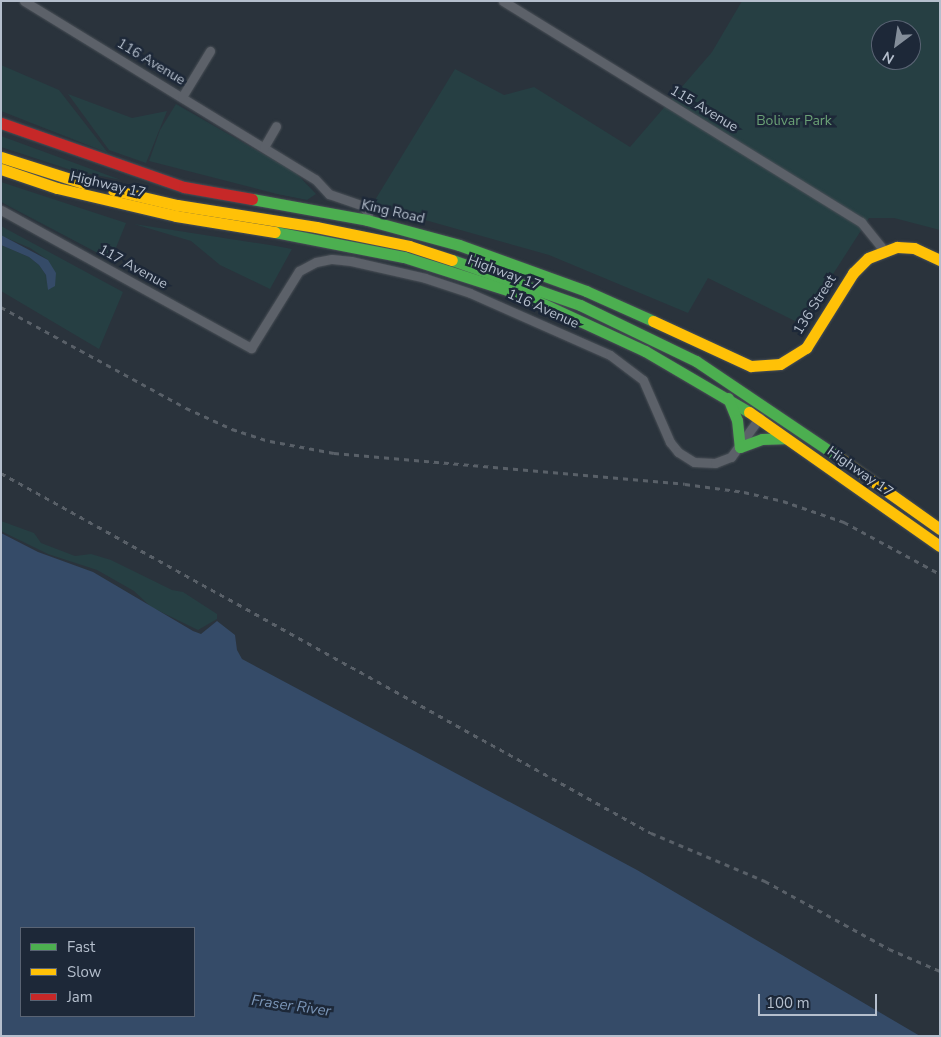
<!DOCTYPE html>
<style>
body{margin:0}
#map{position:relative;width:941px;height:1037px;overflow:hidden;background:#2a333c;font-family:"Nunito Sans",sans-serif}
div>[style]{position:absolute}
.green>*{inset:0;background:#263f43}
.water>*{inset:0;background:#354b68}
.roads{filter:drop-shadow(0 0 1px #494f56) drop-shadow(0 0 1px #494f56)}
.street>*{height:9px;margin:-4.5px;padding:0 4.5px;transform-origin:4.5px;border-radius:4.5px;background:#5c6169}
.fast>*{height:11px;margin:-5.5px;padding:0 5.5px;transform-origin:5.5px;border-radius:5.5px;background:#4caf50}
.slow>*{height:11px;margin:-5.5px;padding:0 5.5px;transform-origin:5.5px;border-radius:5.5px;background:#ffc107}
.jam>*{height:11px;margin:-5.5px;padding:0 5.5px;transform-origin:5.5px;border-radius:5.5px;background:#c62828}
.rail>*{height:2.5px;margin-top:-1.25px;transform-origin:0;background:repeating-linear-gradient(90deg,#596068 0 5px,transparent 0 10px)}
span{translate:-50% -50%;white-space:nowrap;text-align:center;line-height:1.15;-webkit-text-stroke:5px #1d2838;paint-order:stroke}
.street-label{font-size:14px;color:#b5bfcd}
.park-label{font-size:14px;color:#6aa075}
.water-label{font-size:15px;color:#7a95b7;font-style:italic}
.frame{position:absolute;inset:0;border:2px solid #b5bfcd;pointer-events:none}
.legend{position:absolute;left:20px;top:927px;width:175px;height:90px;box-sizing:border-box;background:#1d2838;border:1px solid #5a6474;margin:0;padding:6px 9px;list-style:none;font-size:15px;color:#b5bfcd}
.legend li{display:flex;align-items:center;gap:10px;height:25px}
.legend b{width:25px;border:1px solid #5a6474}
.north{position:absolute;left:871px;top:20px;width:50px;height:50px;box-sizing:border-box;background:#1d2838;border:1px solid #5a6474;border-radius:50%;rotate:211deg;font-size:14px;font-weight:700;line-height:20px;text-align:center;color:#b5bfcd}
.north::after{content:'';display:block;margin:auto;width:18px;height:22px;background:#848e9a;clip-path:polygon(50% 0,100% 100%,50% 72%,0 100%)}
.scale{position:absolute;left:758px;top:994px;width:119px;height:22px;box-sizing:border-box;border:2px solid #b5bfcd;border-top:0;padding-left:6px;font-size:15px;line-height:18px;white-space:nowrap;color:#b5bfcd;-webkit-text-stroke:4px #1d2838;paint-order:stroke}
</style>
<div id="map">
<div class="green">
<div style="clip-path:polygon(evenodd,742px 1px,940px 1px,940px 230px,894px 218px,869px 218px,801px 324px,708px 278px,688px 313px,549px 255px,372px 205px,455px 69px,504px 95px,534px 87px,630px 147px,712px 52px,742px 1px,881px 30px,911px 30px,911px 60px,881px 60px,881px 30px)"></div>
<div style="clip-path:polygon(1px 65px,59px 90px,108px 153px,1px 111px)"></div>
<div style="clip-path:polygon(68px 94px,132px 118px,167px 111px,146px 163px,109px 150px)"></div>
<div style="clip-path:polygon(176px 104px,296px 173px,316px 194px,307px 200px,277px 194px,149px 161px,160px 130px)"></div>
<div style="clip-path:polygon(1px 136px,121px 180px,71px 170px,1px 147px)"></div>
<div style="clip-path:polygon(1px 182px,126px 223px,111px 260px,1px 202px)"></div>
<div style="clip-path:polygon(134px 224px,276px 246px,292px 249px,270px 289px,220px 265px,191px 241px)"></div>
<div style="clip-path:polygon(1px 226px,123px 292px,99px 349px,1px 291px,1px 245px,29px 257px,39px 265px,46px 275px,45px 285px,48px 260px,30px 248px,2px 236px)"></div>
<div style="clip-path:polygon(1px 521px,34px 533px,41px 543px,75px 556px,91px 554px,111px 560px,172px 590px,183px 592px,217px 614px,217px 619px,198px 630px,151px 607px,134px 591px,97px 570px,48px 554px,1px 531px)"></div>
</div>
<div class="water">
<div style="clip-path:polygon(1px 235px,48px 260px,56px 273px,55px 286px,48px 290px,46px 275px,39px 265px,29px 257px,1px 245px)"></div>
<div style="clip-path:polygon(evenodd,1px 533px,38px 552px,93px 572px,193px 631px,201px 634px,217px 621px,235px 635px,237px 650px,242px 659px,637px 870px,920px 1036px,1px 1036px,1px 533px,21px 928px,194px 928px,194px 1016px,21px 1016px,21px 928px)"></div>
</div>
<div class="roads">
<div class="street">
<div style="left:24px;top:1px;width:341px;rotate:31.5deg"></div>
<div style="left:315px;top:179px;width:21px;rotate:47deg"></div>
<div style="left:329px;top:194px;width:36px;rotate:19deg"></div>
<div style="left:363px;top:206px;width:9px;rotate:54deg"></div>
<div style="left:368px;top:213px;width:7px;rotate:98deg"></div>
<div style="left:503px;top:1px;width:421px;rotate:31.7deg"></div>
<div style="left:861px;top:222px;width:36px;rotate:51deg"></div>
<div style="left:182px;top:97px;width:54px;rotate:-58.7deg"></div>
<div style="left:264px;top:147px;width:24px;rotate:-60deg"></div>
<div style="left:1px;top:210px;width:286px;rotate:28.9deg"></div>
<div style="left:251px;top:348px;width:91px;rotate:-58.1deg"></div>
<div style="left:299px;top:271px;width:19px;rotate:-28deg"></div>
<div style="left:316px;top:262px;width:16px;rotate:-11deg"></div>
<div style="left:332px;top:259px;width:19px;rotate:6deg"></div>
<div style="left:351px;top:261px;width:76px;rotate:12.9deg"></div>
<div style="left:425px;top:278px;width:47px;rotate:18.4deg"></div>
<div style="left:470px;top:293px;width:153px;rotate:23.9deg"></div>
<div style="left:610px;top:355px;width:41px;rotate:37.1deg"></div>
<div style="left:643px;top:380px;width:68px;rotate:66.5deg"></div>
<div style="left:670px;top:442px;width:13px;rotate:51deg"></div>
<div style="left:678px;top:452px;width:19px;rotate:32deg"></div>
<div style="left:694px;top:462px;width:21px;rotate:3deg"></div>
<div style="left:715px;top:463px;width:17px;rotate:-21deg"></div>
<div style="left:731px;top:457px;width:49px;rotate:-54.1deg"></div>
</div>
<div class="fast">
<div style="left:252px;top:199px;width:117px;rotate:10.3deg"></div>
<div style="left:367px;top:220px;width:95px;rotate:15.2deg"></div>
<div style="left:459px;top:245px;width:135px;rotate:19.9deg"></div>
<div style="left:586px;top:291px;width:73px;rotate:24.1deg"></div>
<div style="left:275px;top:232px;width:131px;rotate:11deg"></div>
<div style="left:404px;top:257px;width:128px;rotate:17.7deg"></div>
<div style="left:526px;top:296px;width:131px;rotate:24.8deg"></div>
<div style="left:645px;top:351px;width:121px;rotate:30.4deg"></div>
<div style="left:452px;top:260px;width:136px;rotate:19.4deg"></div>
<div style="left:580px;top:305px;width:129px;rotate:25.8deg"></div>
<div style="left:696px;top:361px;width:174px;rotate:34deg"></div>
<div style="left:728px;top:398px;width:24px;rotate:68deg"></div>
<div style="left:737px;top:420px;width:27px;rotate:84deg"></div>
<div style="left:740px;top:447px;width:23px;rotate:-20deg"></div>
<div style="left:762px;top:439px;width:23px;rotate:-2deg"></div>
</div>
<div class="slow">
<div style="left:1px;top:157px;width:86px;rotate:17.6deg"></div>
<div style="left:1px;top:169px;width:59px;rotate:18.7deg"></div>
<div style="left:57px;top:188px;width:122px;rotate:13.2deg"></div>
<div style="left:176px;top:216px;width:100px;rotate:9.2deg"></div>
<div style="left:113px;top:190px;width:66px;rotate:13.2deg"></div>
<div style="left:177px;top:205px;width:141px;rotate:9deg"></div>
<div style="left:316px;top:227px;width:95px;rotate:11.5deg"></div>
<div style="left:409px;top:246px;width:45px;rotate:18deg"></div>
<div style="left:653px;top:321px;width:108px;rotate:24.7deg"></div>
<div style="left:751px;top:366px;width:29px;rotate:-4deg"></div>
<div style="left:780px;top:364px;width:31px;rotate:-32deg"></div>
<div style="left:806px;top:348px;width:89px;rotate:-57.9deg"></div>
<div style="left:853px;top:273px;width:21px;rotate:-45deg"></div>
<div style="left:868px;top:258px;width:31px;rotate:-21deg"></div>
<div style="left:897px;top:247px;width:17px;rotate:3deg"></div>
<div style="left:914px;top:248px;width:29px;rotate:25deg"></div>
<div style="left:749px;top:412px;width:233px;rotate:35.1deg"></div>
<div style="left:840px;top:458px;width:123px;rotate:35.4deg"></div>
</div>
<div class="jam">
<div style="left:1px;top:123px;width:194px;rotate:19.3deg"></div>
<div style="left:184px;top:187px;width:69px;rotate:10deg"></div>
</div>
</div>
<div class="rail">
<div style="left:1px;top:307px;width:211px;rotate:28.6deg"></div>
<div style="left:186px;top:408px;width:51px;rotate:24.5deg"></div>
<div style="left:232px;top:429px;width:40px;rotate:18deg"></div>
<div style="left:270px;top:441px;width:65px;rotate:10.6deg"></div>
<div style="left:334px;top:453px;width:352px;rotate:5deg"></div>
<div style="left:685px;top:484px;width:60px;rotate:7.7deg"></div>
<div style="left:744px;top:492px;width:40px;rotate:13deg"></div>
<div style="left:783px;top:501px;width:65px;rotate:19deg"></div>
<div style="left:844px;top:522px;width:109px;rotate:28.4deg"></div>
<div style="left:1px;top:473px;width:743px;rotate:28.98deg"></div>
<div style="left:651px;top:833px;width:124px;rotate:22.8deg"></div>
<div style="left:765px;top:881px;width:141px;rotate:28.7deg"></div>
<div style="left:889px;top:949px;width:56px;rotate:23.3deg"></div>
</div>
<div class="street-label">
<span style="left:151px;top:62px;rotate:31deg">116 Avenue</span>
<span style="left:704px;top:109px;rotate:31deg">115 Avenue</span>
<span style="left:108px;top:185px;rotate:13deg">Highway 17</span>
<span style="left:393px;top:212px;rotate:13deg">King Road</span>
<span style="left:133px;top:267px;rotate:29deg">117 Avenue</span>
<span style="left:504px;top:273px;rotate:20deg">Highway 17</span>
<span style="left:815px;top:305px;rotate:-58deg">136 Street</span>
<span style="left:543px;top:309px;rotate:24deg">116 Avenue</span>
<span style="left:860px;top:472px;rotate:35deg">Highway 17</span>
</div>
<div class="park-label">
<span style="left:794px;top:121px">Bolivar Park</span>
</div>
<div class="water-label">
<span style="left:291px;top:1006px;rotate:8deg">Fraser River</span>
</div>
<div class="frame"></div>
<ul class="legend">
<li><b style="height:6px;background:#4caf50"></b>Fast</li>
<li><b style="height:6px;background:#ffc107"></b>Slow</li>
<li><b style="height:6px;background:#c62828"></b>Jam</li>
</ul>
<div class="north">N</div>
<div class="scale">100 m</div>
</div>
